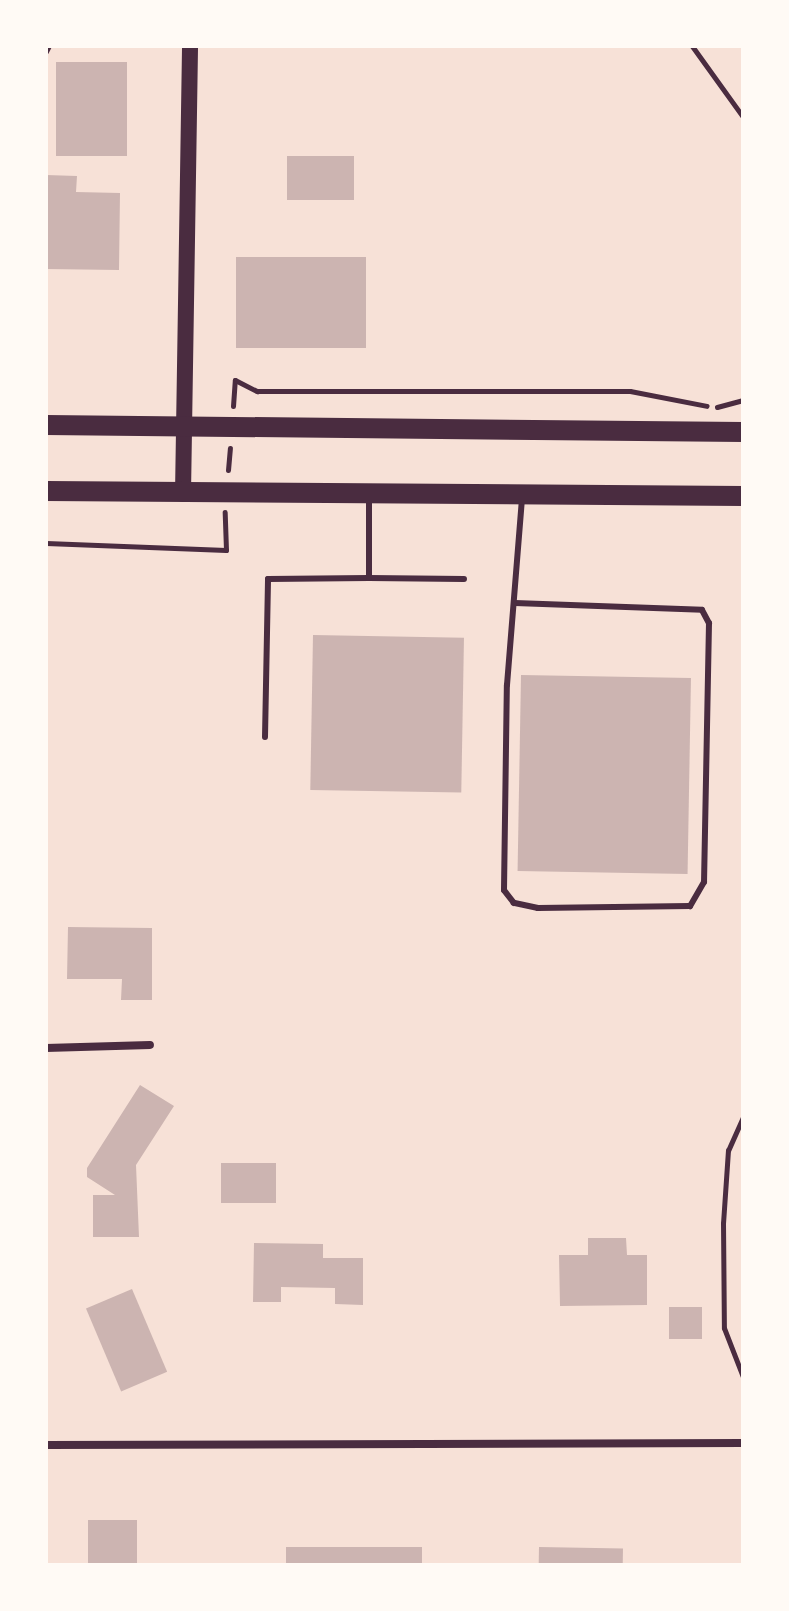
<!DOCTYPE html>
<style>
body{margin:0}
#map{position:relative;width:789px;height:1611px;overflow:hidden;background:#f7e1d7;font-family:"Asap Condensed",sans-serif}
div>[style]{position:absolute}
.building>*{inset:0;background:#ccb4b1;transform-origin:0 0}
.path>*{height:5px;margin:-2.5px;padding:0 2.5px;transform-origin:2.5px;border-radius:2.5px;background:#4a2c40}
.service>*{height:6px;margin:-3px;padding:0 3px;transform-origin:3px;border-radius:3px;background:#4a2c40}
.minor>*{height:8px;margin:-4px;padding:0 4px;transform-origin:4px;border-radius:4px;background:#4a2c40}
.secondary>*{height:16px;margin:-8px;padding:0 8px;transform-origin:8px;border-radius:8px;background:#4a2c40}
.primary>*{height:20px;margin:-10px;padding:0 10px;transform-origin:10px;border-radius:10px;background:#4a2c40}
span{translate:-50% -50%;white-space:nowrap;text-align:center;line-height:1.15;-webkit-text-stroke:6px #fffaf5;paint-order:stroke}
.frame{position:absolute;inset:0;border:48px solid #fffaf5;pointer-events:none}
</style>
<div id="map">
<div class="building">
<div style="left:56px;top:62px;width:71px;height:94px"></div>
<div style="left:287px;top:156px;width:67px;height:44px"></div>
<div style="clip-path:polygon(46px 175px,77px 176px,76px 192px,120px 193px,119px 270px,46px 269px)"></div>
<div style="left:236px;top:257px;width:130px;height:91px"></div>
<div style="left:313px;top:635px;width:151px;height:155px;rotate:1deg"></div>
<div style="left:521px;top:675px;width:170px;height:196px;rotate:1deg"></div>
<div style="clip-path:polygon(68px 927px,152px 928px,152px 1000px,121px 1000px,122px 979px,67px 979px)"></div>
<div style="clip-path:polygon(140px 1085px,174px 1106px,136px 1165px,139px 1237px,93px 1237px,93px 1195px,115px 1195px,87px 1177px,87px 1168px)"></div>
<div style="left:221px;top:1163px;width:55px;height:40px"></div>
<div style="clip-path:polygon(588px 1238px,626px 1238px,627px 1255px,647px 1255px,647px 1305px,560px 1306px,559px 1255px,588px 1255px)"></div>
<div style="clip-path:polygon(254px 1243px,323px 1244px,323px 1258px,363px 1258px,363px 1305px,335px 1304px,335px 1288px,281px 1287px,281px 1302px,253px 1302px)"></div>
<div style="left:132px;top:1289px;width:90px;height:50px;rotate:67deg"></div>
<div style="left:669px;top:1307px;width:33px;height:32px"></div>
<div style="left:88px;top:1520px;width:49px;height:45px"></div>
<div style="left:286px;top:1547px;width:136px;height:18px"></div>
<div style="left:539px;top:1547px;width:84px;height:18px;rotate:1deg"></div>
</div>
<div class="path">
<div style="left:692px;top:46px;width:87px;rotate:54.3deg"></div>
<div style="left:233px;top:406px;width:26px;rotate:-86deg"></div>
<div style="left:235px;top:380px;width:25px;rotate:27deg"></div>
<div style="left:257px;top:391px;width:373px"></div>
<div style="left:630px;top:391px;width:78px;rotate:11deg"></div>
<div style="left:717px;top:407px;width:27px;rotate:-15deg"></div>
<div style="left:228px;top:470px;width:22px;rotate:-85deg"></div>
<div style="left:46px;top:543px;width:180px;rotate:2.2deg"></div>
<div style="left:226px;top:550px;width:38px;rotate:-92deg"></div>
<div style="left:743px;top:1117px;width:36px;rotate:114deg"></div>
<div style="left:728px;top:1150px;width:73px;rotate:93.9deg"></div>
<div style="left:723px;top:1223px;width:105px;rotate:89.5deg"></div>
<div style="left:724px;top:1328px;width:53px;rotate:68.8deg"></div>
</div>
<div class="service">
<div style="left:46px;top:52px;width:7px;rotate:-63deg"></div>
<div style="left:369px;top:578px;width:95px;rotate:0.6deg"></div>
<div style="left:515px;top:603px;width:187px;rotate:2.1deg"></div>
<div style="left:702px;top:610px;width:15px;rotate:62deg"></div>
<div style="left:709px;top:623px;width:259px;rotate:91.1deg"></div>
<div style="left:704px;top:882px;width:28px;rotate:120deg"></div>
<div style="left:690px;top:906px;width:152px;rotate:179.2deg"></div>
<div style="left:538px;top:908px;width:25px;rotate:-168deg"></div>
<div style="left:514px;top:903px;width:16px;rotate:-128deg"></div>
<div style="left:504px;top:890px;width:205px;rotate:-89.2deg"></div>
<div style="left:507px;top:685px;width:187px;rotate:-85.4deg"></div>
<div style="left:265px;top:737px;width:158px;rotate:-88.9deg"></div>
<div style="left:268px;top:579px;width:101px;rotate:-0.6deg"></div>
<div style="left:369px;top:578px;width:81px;rotate:-90deg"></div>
</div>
<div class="minor">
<div style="left:46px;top:1048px;width:104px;rotate:-1.7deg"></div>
<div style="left:46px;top:1445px;width:697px;rotate:-0.16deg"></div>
</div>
<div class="secondary">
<div style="left:183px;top:494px;width:448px;rotate:-89.1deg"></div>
</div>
<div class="primary">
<div style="left:46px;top:425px;width:697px;rotate:0.58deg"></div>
<div style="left:46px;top:491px;width:697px;rotate:0.41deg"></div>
</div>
<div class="frame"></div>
</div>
